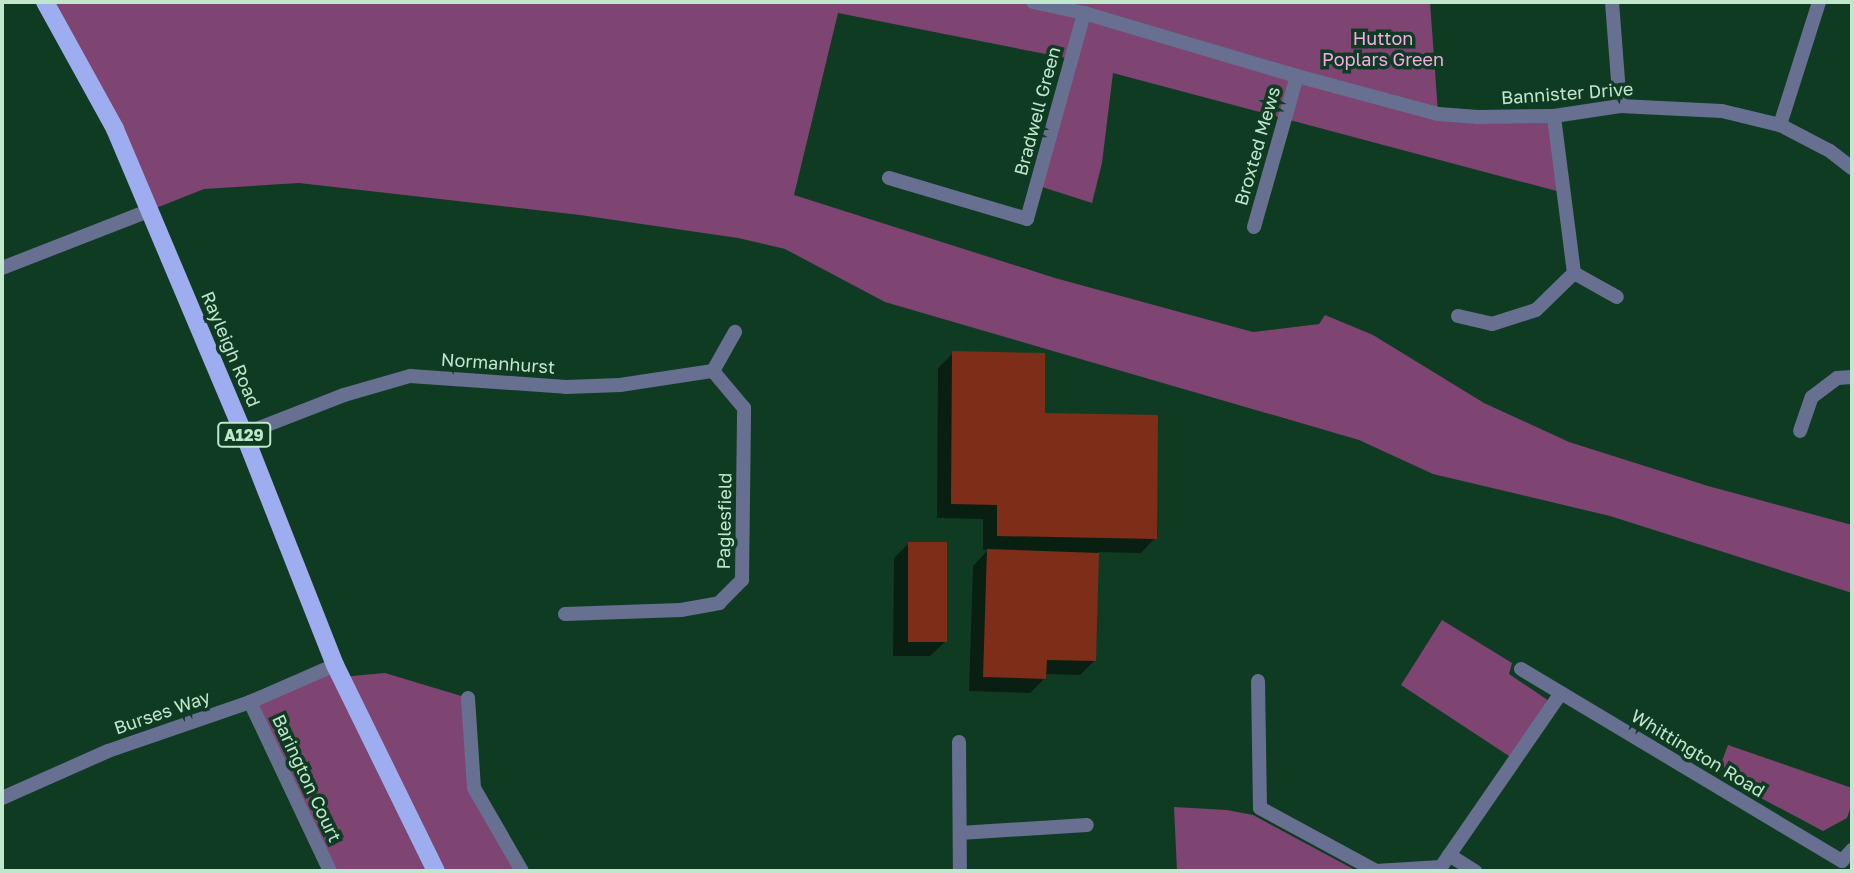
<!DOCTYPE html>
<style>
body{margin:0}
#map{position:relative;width:1854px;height:873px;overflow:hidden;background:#103b23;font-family:"Golos Text",sans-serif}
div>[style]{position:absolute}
.green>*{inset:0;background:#7e4472}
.shadow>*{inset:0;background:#0007}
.building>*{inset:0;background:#7e2d19;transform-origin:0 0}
.lane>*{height:14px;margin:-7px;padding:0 7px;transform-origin:7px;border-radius:7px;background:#687091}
.street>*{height:14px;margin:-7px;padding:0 7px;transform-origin:7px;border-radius:7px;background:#687091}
.primary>*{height:18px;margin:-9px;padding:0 9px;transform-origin:9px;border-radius:9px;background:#9eacf0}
span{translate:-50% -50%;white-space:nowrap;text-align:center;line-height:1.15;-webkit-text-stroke:7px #103b23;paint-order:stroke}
.shield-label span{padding:2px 5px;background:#103b23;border:2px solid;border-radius:5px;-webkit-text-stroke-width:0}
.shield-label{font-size:16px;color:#c0e6cc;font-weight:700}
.park-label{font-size:18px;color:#f8abe7}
.street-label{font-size:18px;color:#c0e6cc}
.frame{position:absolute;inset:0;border:4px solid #c0e6cc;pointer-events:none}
</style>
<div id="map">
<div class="green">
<div style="clip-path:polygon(45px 2px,1430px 2px,1438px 113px,1554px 116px,1564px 193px,1113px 73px,1102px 163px,1092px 203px,1036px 185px,1071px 59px,838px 13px,794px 195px,1055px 278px,1253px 332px,1319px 324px,1325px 315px,1373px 335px,1484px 403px,1569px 442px,1708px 486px,1852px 525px,1852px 593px,1610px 516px,1433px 474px,1359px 440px,885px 302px,785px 249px,738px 238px,580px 215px,299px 183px,204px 189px,151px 210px)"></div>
<div style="clip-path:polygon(1442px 620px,1512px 663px,1509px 674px,1552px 703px,1515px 760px,1401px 685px)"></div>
<div style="clip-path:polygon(335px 665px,341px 677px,385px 673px,468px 698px,474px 788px,522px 871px,330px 871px,250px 702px)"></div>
<div style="clip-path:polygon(1728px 745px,1852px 788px,1852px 803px,1847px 818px,1823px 831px,1729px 781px,1722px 761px)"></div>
<div style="clip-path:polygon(1174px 807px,1227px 810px,1253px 815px,1357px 871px,1177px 871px)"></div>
</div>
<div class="shadow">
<div style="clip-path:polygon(953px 353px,1043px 415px,1155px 538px,1141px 553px,1098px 552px,1094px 661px,1080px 675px,1045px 674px,1044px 679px,1030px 693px,969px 691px,973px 566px,988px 550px,983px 550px,983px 519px,937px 518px,938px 368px)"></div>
<div style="clip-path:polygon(908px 544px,945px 642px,930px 656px,893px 656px,894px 558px)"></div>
</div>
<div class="building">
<div style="clip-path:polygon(952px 351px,1045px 353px,1045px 413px,1158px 415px,1157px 539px,997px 536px,997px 505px,951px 504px)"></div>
<div style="left:908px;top:542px;width:39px;height:100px"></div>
<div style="clip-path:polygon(987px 549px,1099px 553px,1096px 661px,1047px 660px,1046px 679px,983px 677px)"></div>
</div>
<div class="lane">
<div style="left:1258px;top:681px;width:127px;rotate:89.1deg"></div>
<div style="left:1260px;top:808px;width:132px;rotate:28.5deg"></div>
<div style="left:1376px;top:871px;width:65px;rotate:-3.5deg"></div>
<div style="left:1441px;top:867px;width:211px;rotate:-55.4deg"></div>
<div style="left:960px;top:833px;width:127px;rotate:-3.6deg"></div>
<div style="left:1449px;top:855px;width:31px;rotate:32deg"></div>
</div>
<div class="street">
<div style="left:1033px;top:2px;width:52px;rotate:12.2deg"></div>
<div style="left:1084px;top:13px;width:222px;rotate:16.5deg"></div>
<div style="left:1297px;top:76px;width:146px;rotate:15.1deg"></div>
<div style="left:1438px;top:114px;width:40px;rotate:4.3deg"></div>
<div style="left:1478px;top:117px;width:76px;rotate:-0.8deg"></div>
<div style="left:1554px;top:116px;width:67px;rotate:-8.6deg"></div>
<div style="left:1620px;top:106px;width:102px;rotate:2.8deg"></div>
<div style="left:1722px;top:111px;width:60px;rotate:13.6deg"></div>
<div style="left:1780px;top:125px;width:56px;rotate:27.5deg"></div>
<div style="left:1830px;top:151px;width:28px;rotate:38deg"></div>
<div style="left:1612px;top:2px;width:104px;rotate:85.6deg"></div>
<div style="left:1780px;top:125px;width:129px;rotate:-72.4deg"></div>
<div style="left:889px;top:178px;width:144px;rotate:16.5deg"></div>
<div style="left:1027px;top:219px;width:214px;rotate:-74.5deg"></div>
<div style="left:1254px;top:227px;width:157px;rotate:-74.1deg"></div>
<div style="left:2px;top:268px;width:160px;rotate:-21.3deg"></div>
<div style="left:1574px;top:273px;width:49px;rotate:29.2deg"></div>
<div style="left:1458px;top:316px;width:35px;rotate:13deg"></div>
<div style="left:1492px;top:324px;width:46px;rotate:-17.7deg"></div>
<div style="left:1536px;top:310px;width:53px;rotate:-44.2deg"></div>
<div style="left:1574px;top:273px;width:158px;rotate:-97.3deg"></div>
<div style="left:1800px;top:431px;width:36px;rotate:-71deg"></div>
<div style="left:1812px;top:397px;width:31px;rotate:-37deg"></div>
<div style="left:1837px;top:378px;width:15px;rotate:-4deg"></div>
<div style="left:244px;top:434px;width:107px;rotate:-21.3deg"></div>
<div style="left:344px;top:395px;width:69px;rotate:-16.1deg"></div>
<div style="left:410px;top:376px;width:156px;rotate:4deg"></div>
<div style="left:566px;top:387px;width:54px;rotate:-2.1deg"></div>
<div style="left:620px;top:385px;width:94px;rotate:-8.6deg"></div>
<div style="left:713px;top:371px;width:45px;rotate:-60.6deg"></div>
<div style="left:565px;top:614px;width:116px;rotate:-2deg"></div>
<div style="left:681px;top:610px;width:39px;rotate:-10deg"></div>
<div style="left:719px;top:603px;width:33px;rotate:-45deg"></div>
<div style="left:742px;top:580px;width:172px;rotate:-89.3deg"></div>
<div style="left:744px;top:408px;width:48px;rotate:-130deg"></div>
<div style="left:1521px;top:669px;width:374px;rotate:30.9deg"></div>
<div style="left:1842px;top:861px;width:15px;rotate:-48deg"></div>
<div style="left:468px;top:698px;width:90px;rotate:86.2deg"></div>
<div style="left:474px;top:788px;width:96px;rotate:60deg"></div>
<div style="left:250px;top:702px;width:187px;rotate:64.7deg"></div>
<div style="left:959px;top:742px;width:129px;rotate:89.6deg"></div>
<div style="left:2px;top:798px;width:116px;rotate:-23.9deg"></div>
<div style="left:108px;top:751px;width:150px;rotate:-19deg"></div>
<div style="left:250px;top:702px;width:93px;rotate:-23.5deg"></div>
</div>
<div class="primary">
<div style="left:45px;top:2px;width:145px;rotate:61.1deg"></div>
<div style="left:115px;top:129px;width:331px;rotate:67.1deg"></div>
<div style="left:244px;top:434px;width:248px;rotate:68.5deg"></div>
<div style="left:335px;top:665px;width:229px;rotate:63.9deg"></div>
</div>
<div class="shield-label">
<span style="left:244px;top:435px">A129</span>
</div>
<div class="park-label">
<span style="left:1383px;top:49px">Hutton<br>Poplars Green</span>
</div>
<div class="street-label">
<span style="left:1567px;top:93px;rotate:-4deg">Bannister Drive</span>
<span style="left:1037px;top:111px;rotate:-75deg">Bradwell Green</span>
<span style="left:1257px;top:146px;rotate:-74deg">Broxted Mews</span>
<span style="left:231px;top:349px;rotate:67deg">Rayleigh Road</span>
<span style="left:498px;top:363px;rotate:4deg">Normanhurst</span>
<span style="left:724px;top:521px;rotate:-89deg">Paglesfield</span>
<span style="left:162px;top:712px;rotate:-19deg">Burses Way</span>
<span style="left:1698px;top:753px;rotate:31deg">Whittington Road</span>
<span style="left:307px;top:778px;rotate:65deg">Barington Court</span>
</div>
<div class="frame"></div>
</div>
